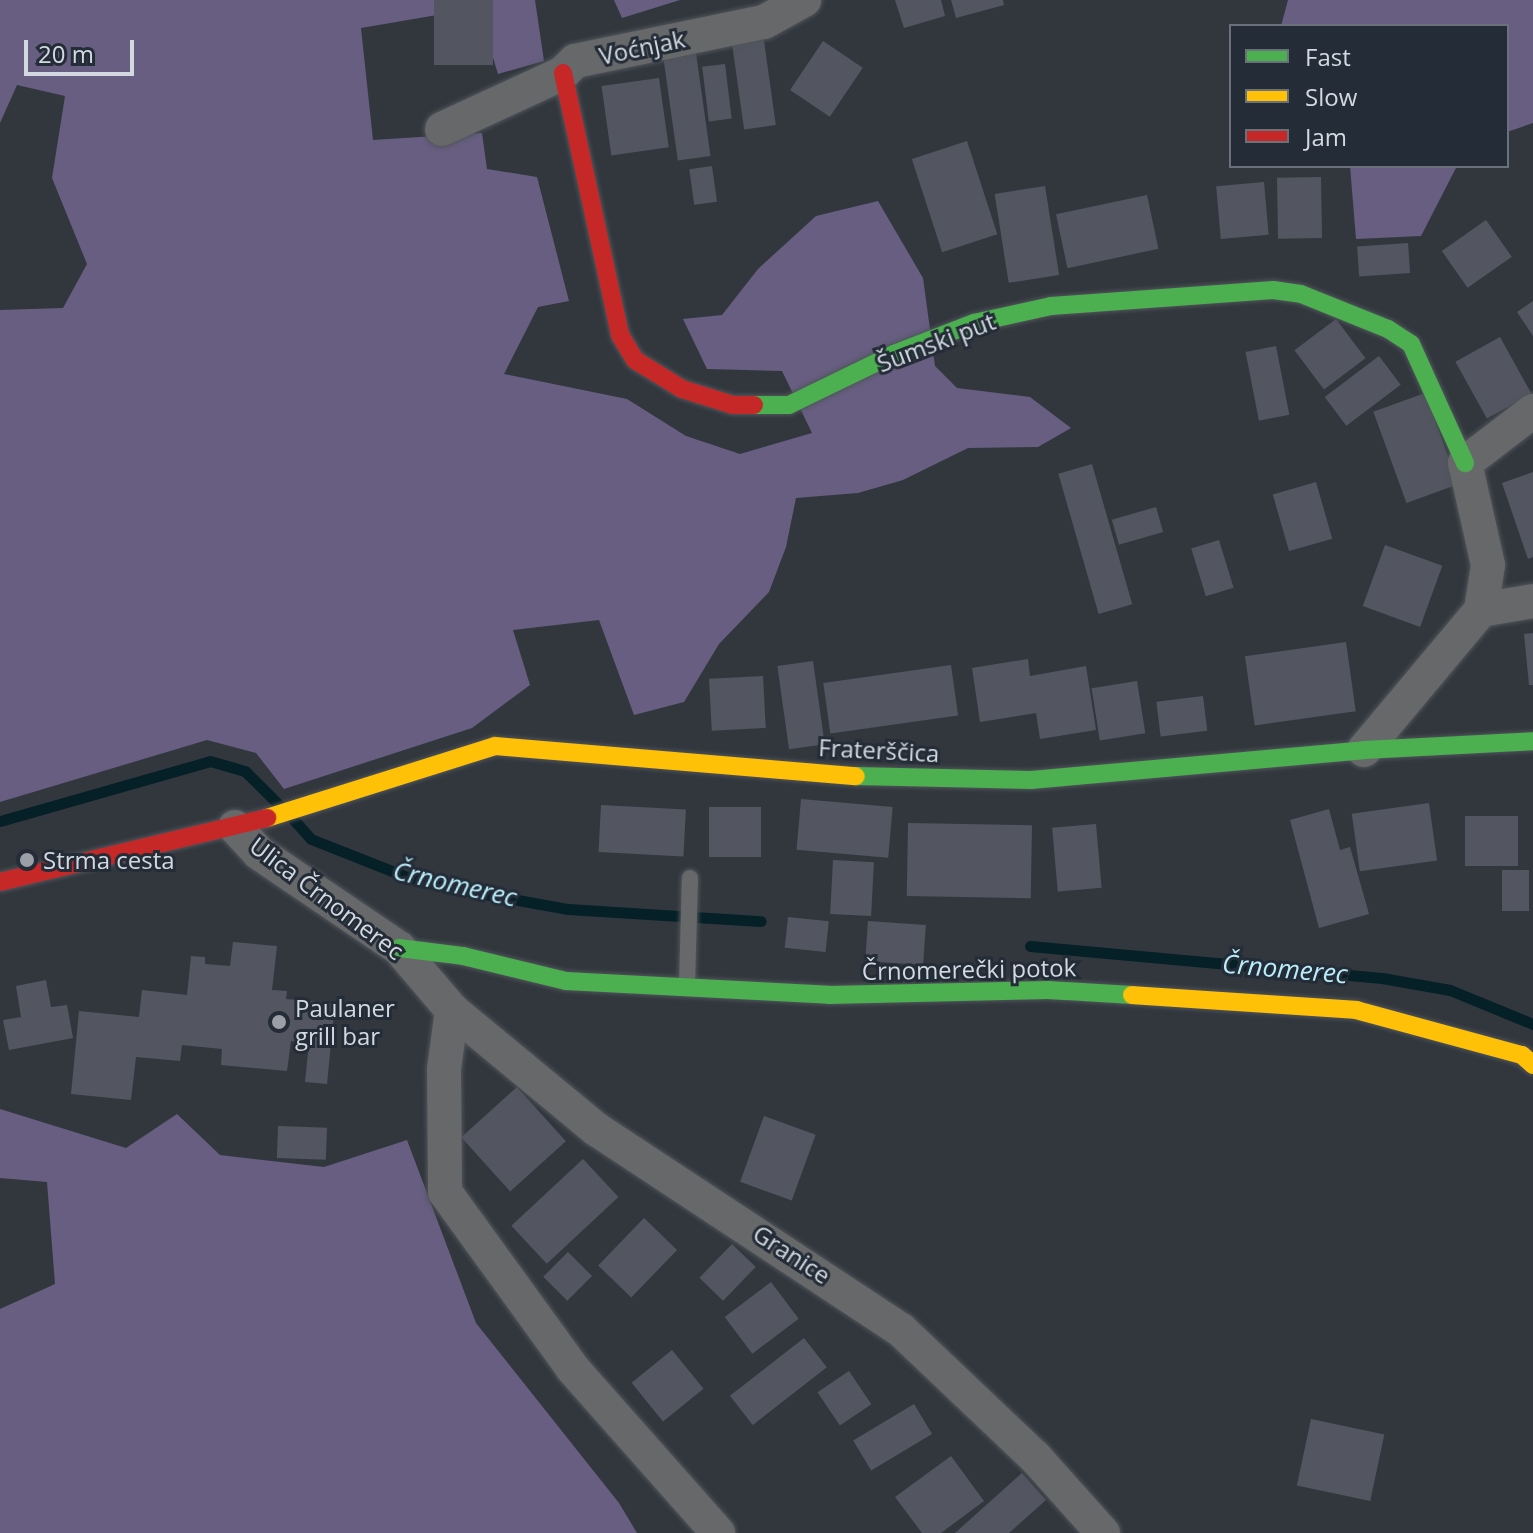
<!DOCTYPE html>
<meta charset="utf-8">
<style>
body{margin:0}
#map{position:relative;width:1533px;height:1533px;overflow:hidden;background:#32373e;font-family:"Open Sans",sans-serif}
div>[style]{position:absolute}
.forest>*{inset:0;background:#675e81}
.stream>*{height:11px;margin:-5.5px;padding:0 5.5px;transform-origin:5.5px;border-radius:5.5px;background:#052027}
.building>*{inset:0;background:#535661;transform-origin:0 0}
.roads{filter:drop-shadow(0 0 2px #50545a) drop-shadow(0 0 2px #50545a)}
.lane>*{height:16px;margin:-8px;padding:0 8px;transform-origin:8px;border-radius:8px;background:#66686a}
.street>*{height:34px;margin:-17px;padding:0 17px;transform-origin:17px;border-radius:17px;background:#66686a}
.fast>*{height:18px;margin:-9px;padding:0 9px;transform-origin:9px;border-radius:9px;background:#4caf50}
.slow>*{height:18px;margin:-9px;padding:0 9px;transform-origin:9px;border-radius:9px;background:#ffc107}
.jam>*{height:18px;margin:-9px;padding:0 9px;transform-origin:9px;border-radius:9px;background:#c62828}
.dots>*{width:22px;height:22px;translate:-50% -50%;box-sizing:border-box;border:4px solid #242c37;border-radius:50%}
span{translate:-50% -50%;white-space:nowrap;text-align:center;line-height:1.15;-webkit-text-stroke:6px #242c37;paint-order:stroke}
.street-label{font-size:24px;color:#d3d9e0}
.poi-label{font-size:24px;color:#d3d9e0}
.left{translate:0 -50%;text-align:left}
.water-label{font-size:26px;color:#b9edfa;font-style:italic}
.legend{position:absolute;left:1229px;top:24px;width:280px;height:144px;box-sizing:border-box;background:#242c37;border:2px solid #6a717b;margin:0;padding:10px 14px;list-style:none;font-size:24px;color:#d3d9e0}
.legend li{display:flex;align-items:center;gap:16px;height:40px}
.legend b{width:40px;border:2px solid #6a717b}
.scale{position:absolute;left:24px;top:40px;width:110px;height:36px;box-sizing:border-box;border:4px solid #d3d9e0;border-top:0;padding-left:10px;font-size:24px;line-height:28px;white-space:nowrap;color:#d3d9e0;-webkit-text-stroke:6px #242c37;paint-order:stroke}
</style>
<div id="map">
<div class="forest">
<div style="clip-path:polygon(0 0,535px 0,544px 61px,498px 74px,478px 8px,361px 28px,373px 140px,482px 133px,487px 169px,537px 177px,569px 301px,538px 307px,504px 374px,627px 399px,686px 436px,740px 454px,812px 433px,782px 371px,707px 369px,683px 319px,722px 315px,758px 269px,816px 216px,878px 201px,923px 278px,935px 366px,957px 388px,1030px 397px,1071px 428px,1038px 447px,968px 448px,903px 480px,858px 493px,796px 498px,786px 547px,769px 592px,719px 644px,684px 702px,634px 715px,599px 620px,513px 630px,530px 685px,472px 728px,284px 789px,256px 753px,207px 740px,0 802px,0 310px,63px 308px,87px 264px,52px 178px,65px 96px,17px 85px,0 123px)"></div>
<div style="clip-path:polygon(614px 0,680px 0,622px 18px)"></div>
<div style="clip-path:polygon(1288px 0,1533px 0,1533px 123px,1507px 132px,1507px 26px,1281px 26px)"></div>
<div style="clip-path:polygon(1350px 166px,1457px 166px,1421px 236px,1356px 239px)"></div>
<div style="clip-path:polygon(0 1109px,126px 1148px,177px 1114px,220px 1155px,324px 1167px,407px 1140px,476px 1323px,619px 1503px,637px 1533px,0 1533px,0 1309px,55px 1284px,47px 1182px,0 1178px)"></div>
</div>
<div class="stream">
<div style="left:293px;top:819px;width:27px;rotate:48deg"></div>
<div style="left:311px;top:839px;width:103px;rotate:21.6deg"></div>
<div style="left:407px;top:877px;width:45px;rotate:14deg"></div>
<div style="left:451px;top:888px;width:119px;rotate:10.2deg"></div>
<div style="left:568px;top:909px;width:193px;rotate:3.6deg"></div>
<div style="left:0;top:821px;width:218px;rotate:-15.9deg"></div>
<div style="left:210px;top:761px;width:36px;rotate:16deg"></div>
<div style="left:245px;top:771px;width:47px;rotate:45deg"></div>
<div style="left:1030px;top:946px;width:353px;rotate:5.2deg"></div>
<div style="left:1382px;top:978px;width:69px;rotate:10deg"></div>
<div style="left:1450px;top:990px;width:90px;rotate:22.3deg"></div>
</div>
<div class="building">
<div style="left:434px;top:0;width:59px;height:65px"></div>
<div style="clip-path:polygon(895px 0,941px 0,945px 16px,904px 28px)"></div>
<div style="clip-path:polygon(951px 0,1003px 0,1004px 5px,956px 18px)"></div>
<div style="left:763px;top:34px;width:92px;height:32px;rotate:82deg"></div>
<div style="left:823px;top:41px;width:48px;height:59px;rotate:34deg"></div>
<div style="left:696px;top:53px;width:104px;height:33px;rotate:82deg"></div>
<div style="left:725px;top:64px;width:55px;height:23px;rotate:83deg"></div>
<div style="left:659px;top:78px;width:70px;height:58px;rotate:82deg"></div>
<div style="left:967px;top:141px;width:98px;height:58px;rotate:72deg"></div>
<div style="left:712px;top:166px;width:36px;height:23px;rotate:82deg"></div>
<div style="left:1321px;top:177px;width:61px;height:44px;rotate:89deg"></div>
<div style="left:1264px;top:182px;width:53px;height:48px;rotate:85deg"></div>
<div style="left:1045px;top:186px;width:90px;height:51px;rotate:81deg"></div>
<div style="left:1147px;top:195px;width:55px;height:93px;rotate:78deg"></div>
<div style="left:1486px;top:220px;width:45px;height:54px;rotate:55deg"></div>
<div style="left:1408px;top:243px;width:30px;height:51px;rotate:86deg"></div>
<div style="clip-path:polygon(1533px 301px,1533px 336px,1517px 312px)"></div>
<div style="left:1336px;top:319px;width:49px;height:52px;rotate:53deg"></div>
<div style="left:1500px;top:337px;width:65px;height:51px;rotate:61deg"></div>
<div style="left:1276px;top:346px;width:70px;height:31px;rotate:79deg"></div>
<div style="left:1379px;top:356px;width:36px;height:68px;rotate:53deg"></div>
<div style="left:1425px;top:393px;width:97px;height:55px;rotate:70deg"></div>
<div style="left:1092px;top:464px;width:146px;height:35px;rotate:74deg"></div>
<div style="clip-path:polygon(1533px 472px,1533px 557px,1528px 559px,1502px 483px)"></div>
<div style="left:1316px;top:482px;width:59px;height:45px;rotate:74deg"></div>
<div style="left:1156px;top:507px;width:26px;height:46px;rotate:74deg"></div>
<div style="left:1219px;top:540px;width:50px;height:29px;rotate:73deg"></div>
<div style="left:1385px;top:545px;width:61px;height:65px;rotate:20deg"></div>
<div style="clip-path:polygon(1533px 633px,1533px 685px,1529px 685px,1524px 634px)"></div>
<div style="left:1346px;top:642px;width:70px;height:102px;rotate:82deg"></div>
<div style="clip-path:polygon(1028px 659px,1030px 676px,1086px 666px,1096px 730px,1040px 739px,1036px 713px,980px 722px,972px 668px)"></div>
<div style="left:813px;top:661px;width:84px;height:36px;rotate:82deg"></div>
<div style="left:951px;top:665px;width:51px;height:129px;rotate:82deg"></div>
<div style="left:763px;top:676px;width:52px;height:54px;rotate:87deg"></div>
<div style="left:1137px;top:681px;width:53px;height:46px;rotate:81deg"></div>
<div style="left:1203px;top:696px;width:35px;height:47px;rotate:83deg"></div>
<div style="left:801px;top:799px;width:92px;height:51px;rotate:5deg"></div>
<div style="left:1429px;top:803px;width:58px;height:78px;rotate:82deg"></div>
<div style="left:601px;top:805px;width:85px;height:47px;rotate:3deg"></div>
<div style="left:709px;top:807px;width:52px;height:50px"></div>
<div style="clip-path:polygon(1329px 809px,1340px 850px,1350px 847px,1369px 914px,1319px 928px,1290px 820px)"></div>
<div style="left:1518px;top:816px;width:50px;height:53px;rotate:90deg"></div>
<div style="left:908px;top:823px;width:124px;height:73px;rotate:1deg"></div>
<div style="left:1096px;top:824px;width:64px;height:44px;rotate:85deg"></div>
<div style="left:833px;top:860px;width:41px;height:54px;rotate:3deg"></div>
<div style="left:1502px;top:870px;width:27px;height:41px"></div>
<div style="left:788px;top:917px;width:41px;height:31px;rotate:6deg"></div>
<div style="left:868px;top:921px;width:58px;height:40px;rotate:4deg"></div>
<div style="clip-path:polygon(233px 942px,277px 946px,272px 990px,287px 991px,286px 999px,335px 1003px,327px 1084px,305px 1082px,309px 1042px,291px 1041px,287px 1071px,221px 1065px,222px 1049px,182px 1045px,180px 1061px,136px 1057px,131px 1100px,71px 1094px,79px 1011px,139px 1017px,142px 990px,187px 995px,191px 956px,205px 957px,205px 964px,230px 966px)"></div>
<div style="clip-path:polygon(46px 980px,51px 1007px,67px 1005px,73px 1038px,9px 1050px,3px 1020px,21px 1017px,16px 986px)"></div>
<div style="left:517px;top:1087px;width:73px;height:75px;rotate:48deg"></div>
<div style="left:764px;top:1116px;width:55px;height:70px;rotate:20deg"></div>
<div style="left:278px;top:1126px;width:49px;height:32px;rotate:2deg"></div>
<div style="left:583px;top:1159px;width:52px;height:98px;rotate:47deg"></div>
<div style="left:644px;top:1218px;width:46px;height:66px;rotate:44deg"></div>
<div style="left:732px;top:1244px;width:33px;height:47px;rotate:44deg"></div>
<div style="left:568px;top:1252px;width:34px;height:35px;rotate:45deg"></div>
<div style="left:771px;top:1282px;width:46px;height:58px;rotate:53deg"></div>
<div style="left:804px;top:1338px;width:37px;height:94px;rotate:52deg"></div>
<div style="left:672px;top:1350px;width:50px;height:52px;rotate:51deg"></div>
<div style="left:849px;top:1371px;width:40px;height:38px;rotate:56deg"></div>
<div style="left:914px;top:1404px;width:35px;height:71px;rotate:59deg"></div>
<div style="left:1311px;top:1419px;width:75px;height:68px;rotate:12deg"></div>
<div style="clip-path:polygon(951px 1456px,984px 1501px,941px 1533px,922px 1533px,895px 1497px)"></div>
<div style="clip-path:polygon(1022px 1473px,1046px 1500px,1009px 1533px,955px 1533px)"></div>
</div>
<div class="roads">
<div class="lane">
<div style="left:687px;top:984px;width:106px;rotate:-88.4deg"></div>
</div>
<div class="street">
<div style="left:442px;top:129px;width:133px;rotate:-24.8deg"></div>
<div style="left:563px;top:73px;width:17px;rotate:-45deg"></div>
<div style="left:575px;top:61px;width:193px;rotate:-11.7deg"></div>
<div style="left:764px;top:22px;width:46px;rotate:-28.8deg"></div>
<div style="left:1481px;top:610px;width:53px;rotate:-9.8deg"></div>
<div style="left:1364px;top:750px;width:182px;rotate:-50.1deg"></div>
<div style="left:1481px;top:610px;width:46px;rotate:-81.2deg"></div>
<div style="left:1488px;top:565px;width:105px;rotate:-102.7deg"></div>
<div style="left:1465px;top:463px;width:86px;rotate:-37.4deg"></div>
<div style="left:235px;top:827px;width:35px;rotate:47deg"></div>
<div style="left:259px;top:853px;width:169px;rotate:34.2deg"></div>
<div style="left:399px;top:948px;width:82px;rotate:49.5deg"></div>
<div style="left:452px;top:1010px;width:60px;rotate:97.7deg"></div>
<div style="left:444px;top:1069px;width:123px;rotate:89.5deg"></div>
<div style="left:445px;top:1192px;width:218px;rotate:54.1deg"></div>
<div style="left:573px;top:1369px;width:219px;rotate:48.5deg"></div>
<div style="left:452px;top:1010px;width:187px;rotate:39.6deg"></div>
<div style="left:596px;top:1129px;width:365px;rotate:33.4deg"></div>
<div style="left:901px;top:1330px;width:185px;rotate:43.5deg"></div>
<div style="left:1035px;top:1457px;width:102px;rotate:48.2deg"></div>
</div>
<div class="fast">
<div style="left:754px;top:405px;width:35px"></div>
<div style="left:789px;top:405px;width:117px;rotate:-25.9deg"></div>
<div style="left:894px;top:354px;width:86px;rotate:-21.2deg"></div>
<div style="left:974px;top:323px;width:79px;rotate:-12.4deg"></div>
<div style="left:1051px;top:306px;width:223px;rotate:-4.1deg"></div>
<div style="left:1273px;top:290px;width:28px;rotate:8deg"></div>
<div style="left:1301px;top:294px;width:94px;rotate:21.9deg"></div>
<div style="left:1388px;top:329px;width:27px;rotate:33deg"></div>
<div style="left:1411px;top:344px;width:131px;rotate:65.6deg"></div>
<div style="left:856px;top:776px;width:175px;rotate:1.3deg"></div>
<div style="left:1031px;top:780px;width:334px;rotate:-5.1deg"></div>
<div style="left:1364px;top:750px;width:169px;rotate:-3deg"></div>
<div style="left:399px;top:948px;width:64px;rotate:7.1deg"></div>
<div style="left:463px;top:956px;width:106px;rotate:13.6deg"></div>
<div style="left:566px;top:981px;width:263px;rotate:3deg"></div>
<div style="left:829px;top:995px;width:219px;rotate:-1.3deg"></div>
<div style="left:1048px;top:990px;width:84px;rotate:3.4deg"></div>
</div>
<div class="slow">
<div style="left:267px;top:818px;width:239px;rotate:-17.5deg"></div>
<div style="left:495px;top:746px;width:362px;rotate:4.8deg"></div>
<div style="left:1132px;top:995px;width:225px;rotate:3.8deg"></div>
<div style="left:1356px;top:1010px;width:172px;rotate:15.2deg"></div>
<div style="left:1522px;top:1055px;width:15px;rotate:42deg"></div>
</div>
<div class="jam">
<div style="left:563px;top:73px;width:268px;rotate:77.7deg"></div>
<div style="left:620px;top:335px;width:29px;rotate:59deg"></div>
<div style="left:635px;top:360px;width:55px;rotate:31.7deg"></div>
<div style="left:682px;top:389px;width:53px;rotate:17.4deg"></div>
<div style="left:733px;top:405px;width:21px"></div>
<div style="left:0;top:882px;width:275px;rotate:-13.5deg"></div>
</div>
</div>
<div class="dots">
<div style="left:27px;top:860px;background:#9ba0a7"></div>
<div style="left:279px;top:1022px;background:#9ba0a7"></div>
</div>
<div class="street-label">
<span style="left:642px;top:47px;rotate:-12deg">Voćnjak</span>
<span style="left:936px;top:342px;rotate:-21deg">Šumski put</span>
<span style="left:879px;top:750px;rotate:3deg">Fraterščica</span>
<span style="left:327px;top:898px;rotate:37deg">Ulica Črnomerec</span>
<span style="left:969px;top:969px;rotate:-1deg">Črnomerečki potok</span>
<span style="left:792px;top:1254px;rotate:33deg">Granice</span>
</div>
<div class="poi-label">
<span class="left" style="left:43px;top:860px">Strma cesta</span>
<span class="left" style="left:295px;top:1022px">Paulaner<br>grill bar</span>
</div>
<div class="water-label">
<span style="left:455px;top:884px;rotate:13deg">Črnomerec</span>
<span style="left:1285px;top:969px;rotate:5deg">Črnomerec</span>
</div>
<ul class="legend">
<li><b style="height:10px;background:#4caf50"></b>Fast</li>
<li><b style="height:10px;background:#ffc107"></b>Slow</li>
<li><b style="height:10px;background:#c62828"></b>Jam</li>
</ul>
<div class="scale">20 m</div>
</div>
